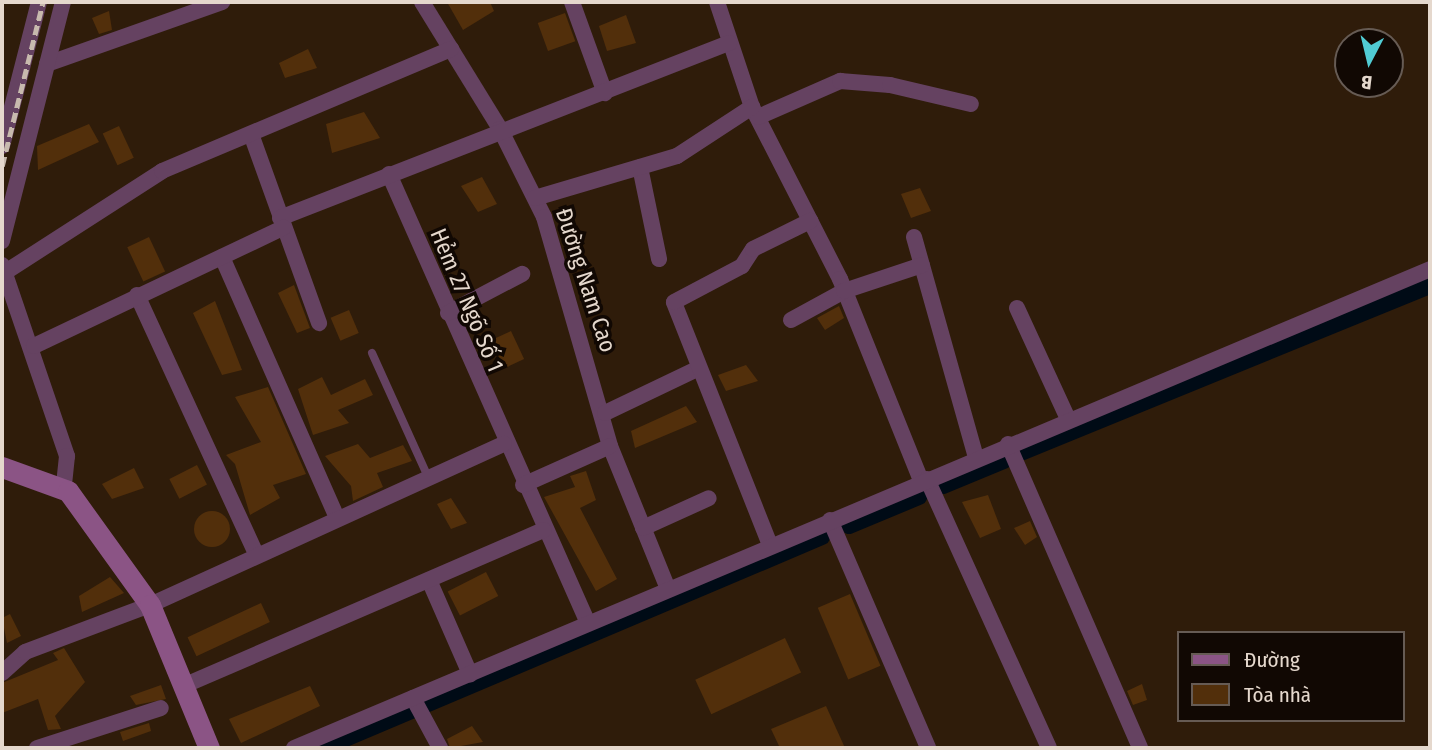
<!DOCTYPE html>
<meta charset="utf-8">
<style>
body{margin:0}
#map{position:relative;width:1432px;height:750px;overflow:hidden;background:#2f1c0a;font-family:"Fira Sans Condensed",sans-serif}
div>[style]{position:absolute}
.canal>*{height:16px;margin:-8px;padding:0 8px;transform-origin:8px;border-radius:8px;background:#000b16}
.building>*{inset:0;background:#522f0b;transform-origin:0 0}
.round{border-radius:50%}
.service>*{height:8px;margin:-4px;padding:0 4px;transform-origin:4px;border-radius:4px;background:#654261}
.minor>*{height:16px;margin:-8px;padding:0 8px;transform-origin:8px;border-radius:8px;background:#654261}
.secondary>*{height:21px;margin:-10.5px;padding:0 10.5px;transform-origin:10.5px;border-radius:10.5px;background:#8b5485}
.rail>*{height:4.5px;margin-top:-2.25px;transform-origin:0;background:repeating-linear-gradient(90deg,#c8baae 0 10px,transparent 0 15px)}
span{translate:-50% -50%;white-space:nowrap;text-align:center;line-height:1.15;-webkit-text-stroke:7px #110803;paint-order:stroke}
.street-label{font-size:23px;color:#e5d8cd}
.frame{position:absolute;inset:0;border:4px solid #e5d8cd;pointer-events:none}
.legend{position:absolute;left:1177px;top:631px;width:228px;height:91px;box-sizing:border-box;background:#110803;border:2px solid #665b54;margin:0;padding:9px 12px;list-style:none;font-size:21px;color:#e5d8cd}
.legend li{display:flex;align-items:center;gap:14px;height:35px}
.legend b{width:35px;border:2px solid #665b54}
.north{position:absolute;left:1334px;top:28px;width:70px;height:70px;box-sizing:border-box;background:#110803;border:2px solid #665b54;border-radius:50%;rotate:187deg;font-size:19px;font-weight:700;line-height:28px;text-align:center;color:#e5d8cd}
.north::after{content:'';display:block;margin:auto;width:24px;height:32px;background:#51ccd4;clip-path:polygon(50% 0,100% 100%,50% 72%,0 100%)}
</style>
<div id="map">
<div class="canal">
<div style="left:1023px;top:452px;width:440px;rotate:-22.2deg"></div>
<div style="left:943px;top:486px;width:66px;rotate:-22.3deg"></div>
<div style="left:849px;top:526px;width:76px;rotate:-22.5deg"></div>
<div style="left:324px;top:748px;width:541px;rotate:-22.96deg"></div>
</div>
<div class="building">
<div style="clip-path:polygon(447px 2px,490px 2px,494px 11px,463px 30px)"></div>
<div style="clip-path:polygon(109px 11px,112px 30px,99px 34px,92px 18px)"></div>
<div style="left:565px;top:13px;width:30px;height:29px;rotate:70deg"></div>
<div style="clip-path:polygon(626px 15px,636px 43px,607px 51px,599px 26px)"></div>
<div style="clip-path:polygon(308px 49px,317px 68px,285px 78px,279px 63px)"></div>
<div style="clip-path:polygon(364px 112px,380px 138px,332px 153px,326px 124px)"></div>
<div style="clip-path:polygon(89px 124px,99px 142px,38px 170px,37px 146px)"></div>
<div style="left:119px;top:126px;width:35px;height:18px;rotate:65deg"></div>
<div style="clip-path:polygon(482px 177px,497px 204px,478px 212px,461px 186px)"></div>
<div style="clip-path:polygon(920px 188px,931px 211px,911px 218px,901px 194px)"></div>
<div style="left:149px;top:237px;width:38px;height:24px;rotate:65deg"></div>
<div style="clip-path:polygon(294px 285px,310px 328px,297px 333px,278px 293px)"></div>
<div style="clip-path:polygon(215px 301px,242px 370px,222px 375px,193px 313px)"></div>
<div style="clip-path:polygon(839px 306px,844px 318px,825px 330px,817px 318px)"></div>
<div style="left:349px;top:310px;width:25px;height:20px;rotate:67deg"></div>
<div style="left:511px;top:331px;width:31px;height:22px;rotate:65deg"></div>
<div style="clip-path:polygon(746px 365px,758px 381px,726px 391px,718px 375px)"></div>
<div style="clip-path:polygon(322px 377px,331px 395px,365px 379px,373px 395px,338px 410px,349px 423px,313px 435px,298px 389px)"></div>
<div style="clip-path:polygon(268px 387px,306px 474px,273px 485px,280px 498px,250px 515px,235px 464px,226px 455px,261px 442px,235px 397px)"></div>
<div style="clip-path:polygon(686px 406px,697px 422px,635px 448px,631px 431px)"></div>
<div style="clip-path:polygon(358px 444px,370px 458px,403px 445px,412px 461px,377px 473px,383px 487px,353px 501px,351px 486px,325px 456px)"></div>
<div style="left:197px;top:465px;width:22px;height:31px;rotate:63deg"></div>
<div style="clip-path:polygon(134px 468px,144px 488px,112px 499px,102px 484px)"></div>
<div style="clip-path:polygon(586px 471px,596px 500px,580px 508px,617px 579px,596px 591px,544px 497px,575px 487px,570px 476px)"></div>
<div style="clip-path:polygon(988px 495px,1001px 529px,980px 538px,962px 502px)"></div>
<div style="clip-path:polygon(451px 498px,467px 523px,451px 529px,437px 504px)"></div>
<div class="round" style="left:194px;top:511px;width:36px;height:36px"></div>
<div style="clip-path:polygon(1030px 521px,1037px 537px,1025px 545px,1014px 528px)"></div>
<div style="left:486px;top:572px;width:27px;height:43px;rotate:63deg"></div>
<div style="clip-path:polygon(110px 577px,124px 593px,82px 612px,79px 596px)"></div>
<div style="left:850px;top:594px;width:78px;height:35px;rotate:67deg"></div>
<div style="left:261px;top:603px;width:21px;height:81px;rotate:65deg"></div>
<div style="clip-path:polygon(10px 614px,21px 636px,7px 643px,2px 618px)"></div>
<div style="left:785px;top:638px;width:38px;height:99px;rotate:65deg"></div>
<div style="clip-path:polygon(64px 648px,85px 682px,55px 716px,61px 729px,48px 730px,38px 699px,2px 713px,2px 683px,58px 660px,53px 653px)"></div>
<div style="clip-path:polygon(1142px 684px,1147px 700px,1133px 705px,1127px 691px)"></div>
<div style="clip-path:polygon(161px 685px,166px 699px,136px 705px,130px 696px)"></div>
<div style="clip-path:polygon(310px 686px,320px 706px,241px 743px,229px 719px)"></div>
<div style="clip-path:polygon(826px 706px,845px 748px,780px 748px,771px 729px)"></div>
<div style="clip-path:polygon(149px 723px,151px 731px,123px 741px,120px 732px)"></div>
<div style="clip-path:polygon(472px 726px,483px 742px,450px 748px,447px 739px)"></div>
</div>
<div class="service">
<div style="left:372px;top:353px;width:136px;rotate:65.7deg"></div>
</div>
<div class="minor">
<div style="left:422px;top:2px;width:149px;rotate:58.4deg"></div>
<div style="left:500px;top:129px;width:98px;rotate:63.4deg"></div>
<div style="left:544px;top:217px;width:238px;rotate:73.9deg"></div>
<div style="left:610px;top:446px;width:154px;rotate:67.9deg"></div>
<div style="left:572px;top:2px;width:97px;rotate:70.1deg"></div>
<div style="left:717px;top:2px;width:111px;rotate:71.6deg"></div>
<div style="left:752px;top:107px;width:193px;rotate:62.9deg"></div>
<div style="left:840px;top:279px;width:218px;rotate:68.1deg"></div>
<div style="left:47px;top:64px;width:186px;rotate:-19.5deg"></div>
<div style="left:758px;top:117px;width:90px;rotate:-23.7deg"></div>
<div style="left:840px;top:81px;width:50px;rotate:4.6deg"></div>
<div style="left:890px;top:85px;width:83px;rotate:13.2deg"></div>
<div style="left:251px;top:134px;width:201px;rotate:70.2deg"></div>
<div style="left:2px;top:146px;width:149px;rotate:-75.6deg"></div>
<div style="left:640px;top:167px;width:94px;rotate:78.3deg"></div>
<div style="left:389px;top:174px;width:491px;rotate:66.1deg"></div>
<div style="left:535px;top:198px;width:148px;rotate:-16.5deg"></div>
<div style="left:677px;top:156px;width:90px;rotate:-33.2deg"></div>
<div style="left:280px;top:218px;width:482px;rotate:-21.3deg"></div>
<div style="left:914px;top:237px;width:230px;rotate:74.3deg"></div>
<div style="left:2px;top:241px;width:247px;rotate:-75.7deg"></div>
<div style="left:222px;top:257px;width:285px;rotate:66.2deg"></div>
<div style="left:2px;top:265px;width:202px;rotate:71.2deg"></div>
<div style="left:67px;top:456px;width:31px;rotate:96deg"></div>
<div style="left:4px;top:273px;width:188px;rotate:-32.8deg"></div>
<div style="left:162px;top:171px;width:314px;rotate:-22.9deg"></div>
<div style="left:137px;top:295px;width:287px;rotate:65.3deg"></div>
<div style="left:1017px;top:308px;width:122px;rotate:65.3deg"></div>
<div style="left:448px;top:313px;width:84px;rotate:-27.8deg"></div>
<div style="left:791px;top:320px;width:60px;rotate:-28.7deg"></div>
<div style="left:844px;top:291px;width:82px;rotate:-18.4deg"></div>
<div style="left:34px;top:346px;width:276px;rotate:-25.4deg"></div>
<div style="left:605px;top:413px;width:102px;rotate:-25.6deg"></div>
<div style="left:1008px;top:444px;width:331px;rotate:66.5deg"></div>
<div style="left:927px;top:479px;width:295px;rotate:65.6deg"></div>
<div style="left:523px;top:485px;width:95px;rotate:-24.1deg"></div>
<div style="left:830px;top:520px;width:248px;rotate:66.7deg"></div>
<div style="left:643px;top:528px;width:72px;rotate:-24.4deg"></div>
<div style="left:770px;top:545px;width:261px;rotate:-111.6deg"></div>
<div style="left:674px;top:302px;width:77px;rotate:-27.9deg"></div>
<div style="left:742px;top:266px;width:20px;rotate:-57deg"></div>
<div style="left:753px;top:249px;width:64px;rotate:-26.2deg"></div>
<div style="left:429px;top:580px;width:103px;rotate:66.4deg"></div>
<div style="left:2px;top:673px;width:31px;rotate:-42deg"></div>
<div style="left:25px;top:652px;width:134px;rotate:-20.6deg"></div>
<div style="left:150px;top:605px;width:389px;rotate:-24.5deg"></div>
<div style="left:183px;top:686px;width:393px;rotate:-23.4deg"></div>
<div style="left:413px;top:698px;width:57px;rotate:61.6deg"></div>
<div style="left:37px;top:748px;width:130px;rotate:-17.9deg"></div>
<div style="left:294px;top:748px;width:1233px;rotate:-22.86deg"></div>
</div>
<div class="secondary">
<div style="left:2px;top:467px;width:70px;rotate:20deg"></div>
<div style="left:68px;top:491px;width:140px;rotate:54.3deg"></div>
<div style="left:150px;top:605px;width:155px;rotate:67.6deg"></div>
</div>
<div class="rail">
<div style="left:2px;top:166px;width:169px;rotate:-76deg"></div>
</div>
<div class="street-label">
<span style="left:586px;top:280px;rotate:72deg">Đường Nam Cao</span>
<span style="left:467px;top:300px;rotate:67deg">Hẻm 27 Ngõ Số 1</span>
</div>
<div class="frame"></div>
<ul class="legend">
<li><b style="height:9px;background:#8b5485"></b>Đường</li>
<li><b style="height:19px;background:#522f0b"></b>Tòa nhà</li>
</ul>
<div class="north">B</div>
</div>
